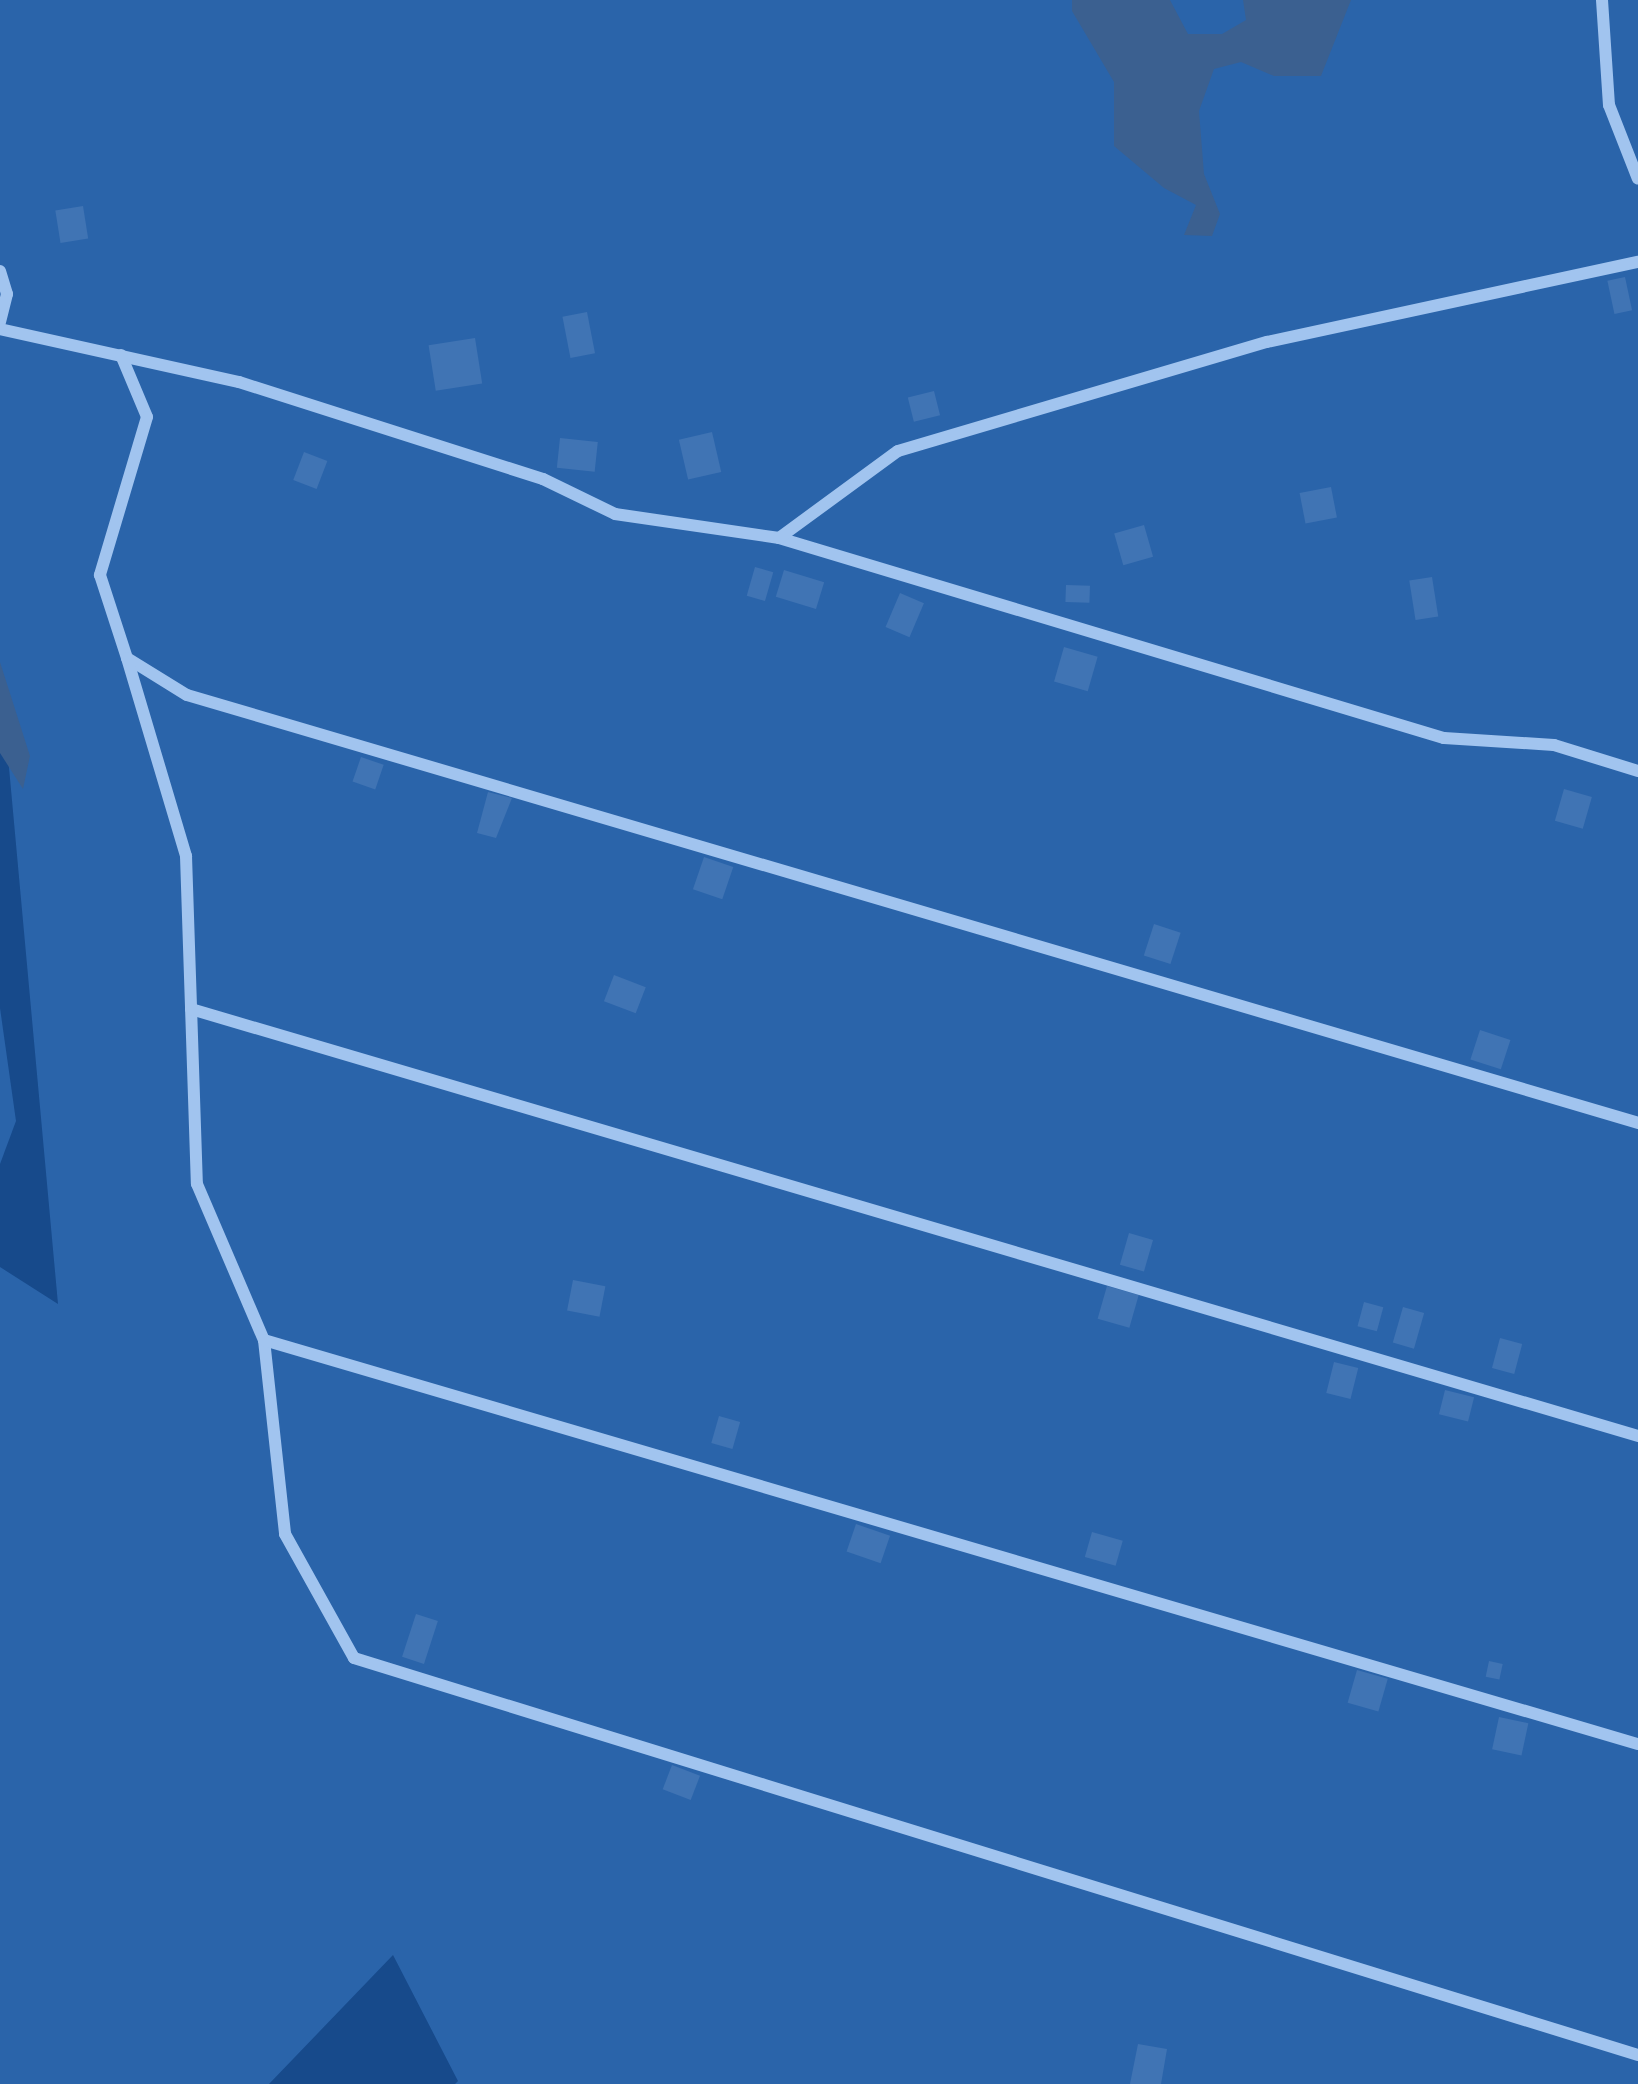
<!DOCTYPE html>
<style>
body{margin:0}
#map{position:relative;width:1638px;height:2084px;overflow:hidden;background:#174a8b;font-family:Raleway,sans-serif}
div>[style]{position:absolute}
.green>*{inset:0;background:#2a64aa}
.water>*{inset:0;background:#3b6090}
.building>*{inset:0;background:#4074b4;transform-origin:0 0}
.minor>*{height:12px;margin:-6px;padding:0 6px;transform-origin:6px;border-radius:6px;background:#a1c4ef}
span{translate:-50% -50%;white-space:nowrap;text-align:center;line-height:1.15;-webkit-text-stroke:5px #174a8b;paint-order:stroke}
</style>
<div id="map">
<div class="green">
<div style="clip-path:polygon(0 0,1638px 0,1638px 2084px,455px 2084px,458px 2081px,393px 1955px,269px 2084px,0 2084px,0 1267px,58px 1304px,0 669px)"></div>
<div style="clip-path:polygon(0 1008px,16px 1121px,0 1164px)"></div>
</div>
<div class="water">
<div style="clip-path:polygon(1072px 0,1170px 0,1188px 34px,1222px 34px,1246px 20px,1243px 0,1351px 0,1321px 76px,1274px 76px,1241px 62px,1214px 69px,1199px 111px,1204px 174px,1220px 214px,1212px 236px,1184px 235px,1196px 205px,1164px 188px,1114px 146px,1114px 82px,1072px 11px)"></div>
<div style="clip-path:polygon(0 662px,30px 756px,23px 789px,0 753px)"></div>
</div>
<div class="building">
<div style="left:83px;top:206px;width:33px;height:28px;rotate:81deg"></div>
<div style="left:1625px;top:277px;width:34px;height:18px;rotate:78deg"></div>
<div style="left:587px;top:312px;width:42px;height:25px;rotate:79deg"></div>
<div style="left:475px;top:338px;width:46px;height:47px;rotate:81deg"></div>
<div style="left:934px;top:391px;width:25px;height:27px;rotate:76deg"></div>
<div style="left:712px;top:432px;width:41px;height:34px;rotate:77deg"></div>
<div style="left:560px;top:438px;width:38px;height:30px;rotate:6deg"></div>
<div style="left:304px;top:452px;width:25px;height:30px;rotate:21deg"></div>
<div style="left:1331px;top:487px;width:31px;height:32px;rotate:79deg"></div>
<div style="left:1144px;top:525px;width:33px;height:31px;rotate:74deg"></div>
<div style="left:755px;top:567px;width:19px;height:30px;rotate:16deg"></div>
<div style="left:784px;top:570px;width:42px;height:28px;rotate:17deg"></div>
<div style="left:1432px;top:577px;width:40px;height:23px;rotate:81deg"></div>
<div style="left:1066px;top:585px;width:24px;height:17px;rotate:2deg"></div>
<div style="left:900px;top:593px;width:26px;height:37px;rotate:23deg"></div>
<div style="left:1064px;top:647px;width:35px;height:36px;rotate:16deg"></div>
<div style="left:361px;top:757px;width:24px;height:26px;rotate:19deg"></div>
<div style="left:1564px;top:789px;width:29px;height:33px;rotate:16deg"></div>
<div style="clip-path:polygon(488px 792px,512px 798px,496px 838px,477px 833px)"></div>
<div style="left:704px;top:857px;width:31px;height:34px;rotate:19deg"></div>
<div style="left:1154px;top:924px;width:28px;height:33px;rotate:18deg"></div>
<div style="left:614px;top:975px;width:34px;height:28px;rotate:21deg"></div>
<div style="left:1480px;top:1030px;width:32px;height:31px;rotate:18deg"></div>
<div style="left:1129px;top:1233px;width:25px;height:33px;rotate:16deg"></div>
<div style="left:573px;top:1280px;width:33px;height:31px;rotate:11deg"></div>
<div style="left:1107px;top:1286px;width:33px;height:34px;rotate:16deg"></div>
<div style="left:1364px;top:1302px;width:20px;height:25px;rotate:15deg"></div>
<div style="left:1403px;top:1307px;width:22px;height:37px;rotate:16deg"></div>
<div style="left:1500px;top:1338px;width:23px;height:31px;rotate:15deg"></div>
<div style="left:1334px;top:1362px;width:25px;height:32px;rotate:14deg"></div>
<div style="left:1445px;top:1390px;width:30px;height:25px;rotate:14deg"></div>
<div style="left:719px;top:1416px;width:22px;height:28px;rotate:16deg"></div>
<div style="left:856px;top:1524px;width:36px;height:29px;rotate:19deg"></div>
<div style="left:1092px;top:1532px;width:32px;height:26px;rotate:16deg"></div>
<div style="left:416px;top:1614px;width:23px;height:45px;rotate:18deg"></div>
<div style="left:1489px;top:1661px;width:14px;height:16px;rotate:12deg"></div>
<div style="left:1357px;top:1670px;width:32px;height:34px;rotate:16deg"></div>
<div style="left:1499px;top:1717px;width:30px;height:33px;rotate:12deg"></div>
<div style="left:672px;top:1765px;width:30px;height:26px;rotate:21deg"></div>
<div style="clip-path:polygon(1138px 2044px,1167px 2049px,1161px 2084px,1130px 2084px)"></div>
</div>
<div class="minor">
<div style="left:1602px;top:0;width:105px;rotate:86.2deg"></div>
<div style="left:1609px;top:105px;width:79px;rotate:68.6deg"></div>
<div style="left:0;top:271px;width:24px;rotate:73deg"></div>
<div style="left:7px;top:294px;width:29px;rotate:104deg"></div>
<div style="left:0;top:329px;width:245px;rotate:12.5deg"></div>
<div style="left:239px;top:382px;width:319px;rotate:17.7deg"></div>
<div style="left:543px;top:479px;width:80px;rotate:25.9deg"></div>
<div style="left:615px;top:514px;width:166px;rotate:8.3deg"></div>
<div style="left:779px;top:538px;width:694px;rotate:16.74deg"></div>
<div style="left:1444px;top:738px;width:110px;rotate:3.6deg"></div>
<div style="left:1554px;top:745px;width:88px;rotate:17.2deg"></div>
<div style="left:121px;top:355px;width:67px;rotate:67.2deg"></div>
<div style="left:147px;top:417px;width:165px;rotate:106.6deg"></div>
<div style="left:100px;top:575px;width:87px;rotate:72deg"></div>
<div style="left:127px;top:658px;width:70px;rotate:31.7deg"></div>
<div style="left:187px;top:695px;width:1513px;rotate:16.43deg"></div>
<div style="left:779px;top:538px;width:147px;rotate:-36.2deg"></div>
<div style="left:898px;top:451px;width:385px;rotate:-16.5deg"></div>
<div style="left:1267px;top:342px;width:380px;rotate:-12.2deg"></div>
<div style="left:127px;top:658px;width:207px;rotate:73.4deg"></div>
<div style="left:186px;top:856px;width:328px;rotate:88.1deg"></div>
<div style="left:197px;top:1184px;width:170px;rotate:66.8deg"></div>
<div style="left:264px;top:1340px;width:195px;rotate:83.8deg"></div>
<div style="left:285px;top:1534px;width:142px;rotate:60.9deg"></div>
<div style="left:354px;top:1658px;width:1344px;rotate:17.18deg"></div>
<div style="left:191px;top:1009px;width:1509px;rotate:16.44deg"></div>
<div style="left:264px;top:1340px;width:1432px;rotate:16.39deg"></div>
</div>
</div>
